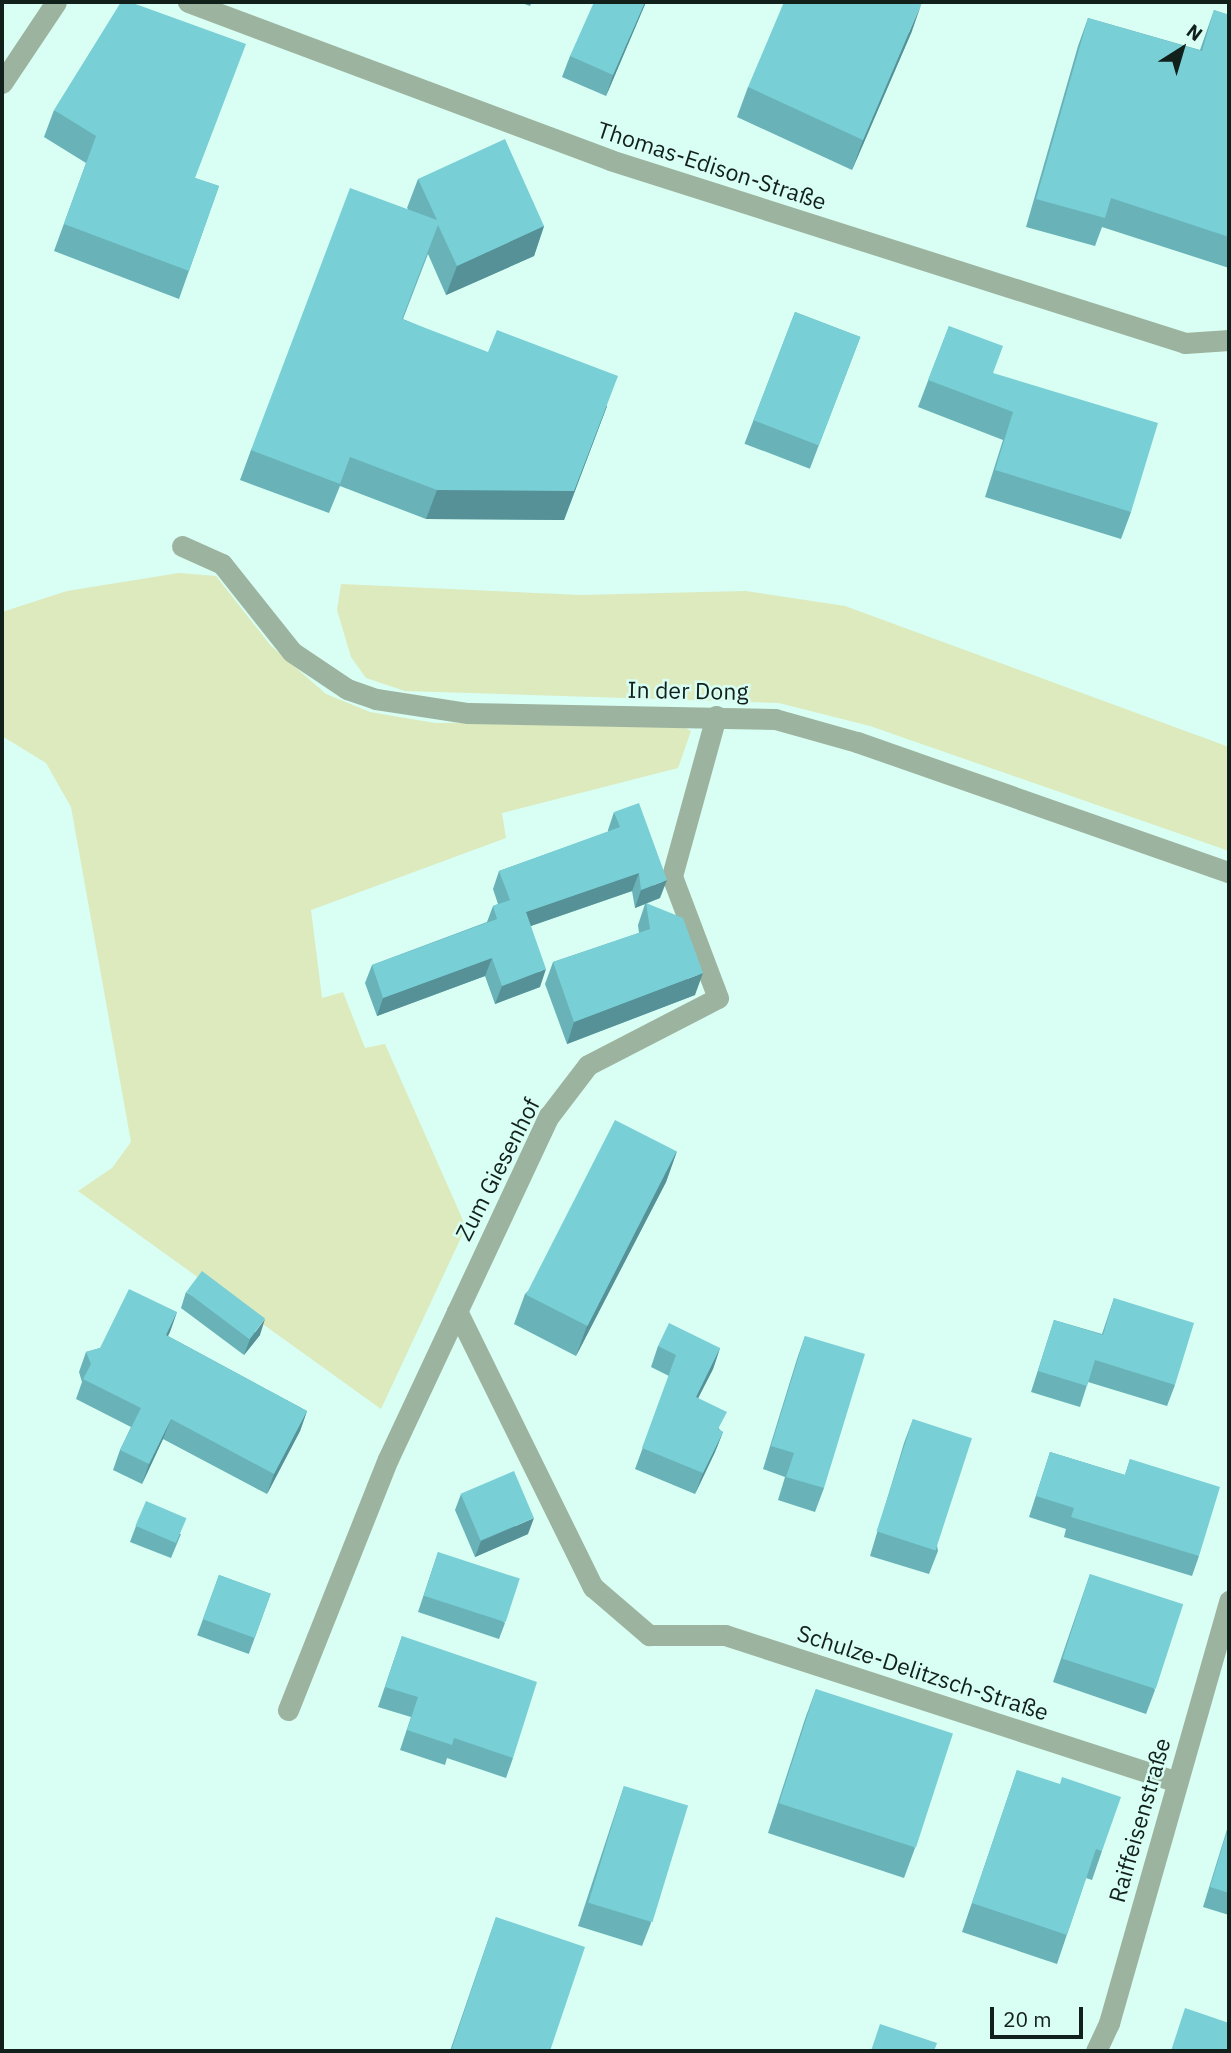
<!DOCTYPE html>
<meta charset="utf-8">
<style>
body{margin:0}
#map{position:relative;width:1231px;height:2053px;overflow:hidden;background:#d9fef3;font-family:"IBM Plex Sans",sans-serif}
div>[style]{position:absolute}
.green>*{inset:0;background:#dceabd}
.minor>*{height:21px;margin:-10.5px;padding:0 10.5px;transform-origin:10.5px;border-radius:10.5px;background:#9cb39f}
.wall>*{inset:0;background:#68b2b8;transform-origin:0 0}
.shaded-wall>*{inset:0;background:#559196}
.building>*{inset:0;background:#79cfd6;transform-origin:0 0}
span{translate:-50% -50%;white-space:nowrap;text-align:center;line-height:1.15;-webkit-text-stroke:5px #d9fef3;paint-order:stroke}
.street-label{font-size:23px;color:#12201c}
.frame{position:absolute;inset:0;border:4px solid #12201c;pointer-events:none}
.north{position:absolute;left:1147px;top:14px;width:70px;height:70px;-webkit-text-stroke:5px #d9fef3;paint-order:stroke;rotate:37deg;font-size:19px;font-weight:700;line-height:28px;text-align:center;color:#12201c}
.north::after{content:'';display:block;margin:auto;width:24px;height:32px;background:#12201c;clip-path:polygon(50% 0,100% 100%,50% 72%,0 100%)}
.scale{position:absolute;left:990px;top:2007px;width:93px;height:32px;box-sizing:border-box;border:4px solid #12201c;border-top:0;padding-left:9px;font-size:21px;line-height:24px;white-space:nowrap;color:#12201c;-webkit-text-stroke:5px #d9fef3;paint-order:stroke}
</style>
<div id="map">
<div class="green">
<div style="clip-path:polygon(179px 573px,216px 576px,271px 646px,326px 694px,370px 712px,435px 723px,672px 721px,691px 731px,678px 768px,502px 813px,506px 838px,311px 910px,322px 998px,343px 992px,365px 1048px,385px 1044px,466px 1227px,381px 1409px,78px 1191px,112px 1168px,131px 1142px,71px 807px,46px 763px,2px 736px,2px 612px,67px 591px)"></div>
<div style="clip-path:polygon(341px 584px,581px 595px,746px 591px,845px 606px,1229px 747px,1229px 851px,870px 726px,779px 703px,405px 691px,366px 678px,351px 657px,337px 610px)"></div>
</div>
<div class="minor">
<div style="left:188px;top:2px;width:451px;rotate:20.5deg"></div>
<div style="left:610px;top:160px;width:603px;rotate:17.65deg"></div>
<div style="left:1185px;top:343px;width:44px;rotate:-3.9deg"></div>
<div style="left:2px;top:83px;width:97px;rotate:-56.3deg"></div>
<div style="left:182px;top:546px;width:44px;rotate:24.2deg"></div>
<div style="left:222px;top:564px;width:112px;rotate:51.5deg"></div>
<div style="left:292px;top:652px;width:66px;rotate:33.9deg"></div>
<div style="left:347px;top:689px;width:31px;rotate:19deg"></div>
<div style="left:376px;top:699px;width:93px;rotate:8.7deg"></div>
<div style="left:468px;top:713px;width:307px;rotate:1.1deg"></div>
<div style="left:775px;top:719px;width:85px;rotate:15.7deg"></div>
<div style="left:857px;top:742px;width:394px;rotate:19.3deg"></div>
<div style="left:457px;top:1311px;width:308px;rotate:63.8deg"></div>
<div style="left:593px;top:1587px;width:74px;rotate:40.6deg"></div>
<div style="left:649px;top:1635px;width:76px"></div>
<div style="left:725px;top:1635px;width:475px;rotate:18deg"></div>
<div style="left:288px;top:1710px;width:270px;rotate:-68.3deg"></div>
<div style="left:388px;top:1459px;width:379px;rotate:-64.9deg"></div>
<div style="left:549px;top:1116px;width:64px;rotate:-52.6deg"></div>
<div style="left:588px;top:1065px;width:146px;rotate:-27.3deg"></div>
<div style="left:718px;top:998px;width:130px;rotate:-110.7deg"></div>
<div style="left:672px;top:876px;width:166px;rotate:-74.6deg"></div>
<div style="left:1096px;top:2051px;width:31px;rotate:-65deg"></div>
<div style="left:1109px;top:2023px;width:439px;rotate:-74.1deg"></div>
</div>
<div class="wall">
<div style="clip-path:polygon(519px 2px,532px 2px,530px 6px)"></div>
<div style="clip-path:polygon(646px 2px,606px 96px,562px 77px,570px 56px)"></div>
<div style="clip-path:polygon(1214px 10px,1229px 15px,1229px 268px,1102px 227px,1095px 246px,1026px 227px,1078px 46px,1088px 18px,1200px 50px)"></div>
<div style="clip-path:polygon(912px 31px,852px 170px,737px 117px,748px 87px)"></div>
<div style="clip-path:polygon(54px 110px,195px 178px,219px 186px,179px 299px,54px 251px,86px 163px,44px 137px)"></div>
<div style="clip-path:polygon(418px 179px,544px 226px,534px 256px,446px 295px,428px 254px,403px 319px,607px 406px,564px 520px,426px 519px,340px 486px,329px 513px,240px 480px,251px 450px,408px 209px,407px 208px)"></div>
<div style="left:795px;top:312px;width:70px;height:141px;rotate:21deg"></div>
<div style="clip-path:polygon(949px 326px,993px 373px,1131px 512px,1121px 539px,985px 497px,1003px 440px,918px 407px)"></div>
<div style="clip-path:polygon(614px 812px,660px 898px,647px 903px,695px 995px,567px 1044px,545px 984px,553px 962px,639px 933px,638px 925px,645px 904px,635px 908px,632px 891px,531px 926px,540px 987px,495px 1004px,485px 976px,377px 1016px,365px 983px,372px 965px,487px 922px,493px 906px,498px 904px,493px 889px,499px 871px,608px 832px,608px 830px)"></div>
<div style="clip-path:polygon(677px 1151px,666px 1182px,576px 1356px,514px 1324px,525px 1294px)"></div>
<div style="clip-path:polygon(186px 1292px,260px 1335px,244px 1355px,181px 1308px)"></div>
<div style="clip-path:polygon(1114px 1298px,1175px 1385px,1167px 1406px,1088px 1382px,1080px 1407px,1031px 1392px,1054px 1320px,1102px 1334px)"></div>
<div style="clip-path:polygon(177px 1312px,168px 1336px,307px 1411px,300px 1431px,267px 1494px,163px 1439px,142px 1484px,113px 1470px,120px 1450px,131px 1427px,76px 1399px,82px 1382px,79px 1372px,86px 1352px,100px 1348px)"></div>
<div style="clip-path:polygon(805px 1336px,824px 1488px,815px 1512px,778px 1500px,785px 1477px,763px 1469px,797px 1359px)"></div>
<div style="clip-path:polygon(658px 1346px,720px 1348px,713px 1369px,698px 1398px,720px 1430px,723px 1432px,715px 1452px,695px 1494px,635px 1469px,669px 1376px,651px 1367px)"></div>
<div style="clip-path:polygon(913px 1419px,938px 1551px,929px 1574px,870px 1556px,904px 1443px)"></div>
<div style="clip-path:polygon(1050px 1452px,1125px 1475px,1130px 1459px,1199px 1556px,1192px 1576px,1064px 1537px,1066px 1529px,1029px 1517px)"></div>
<div style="clip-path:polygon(461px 1494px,528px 1534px,475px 1557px,455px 1510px)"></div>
<div style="clip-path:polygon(136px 1526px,181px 1534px,171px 1558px,130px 1542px)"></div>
<div style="clip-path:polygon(438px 1552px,505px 1623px,499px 1639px,418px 1612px)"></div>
<div style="clip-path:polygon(1090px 1574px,1155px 1690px,1146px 1714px,1053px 1682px)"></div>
<div style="left:219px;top:1575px;width:55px;height:64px;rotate:20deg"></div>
<div style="clip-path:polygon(402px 1636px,513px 1758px,506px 1778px,447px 1758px,445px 1765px,400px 1750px,411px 1717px,378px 1707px)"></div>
<div style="clip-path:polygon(816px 1689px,915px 1848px,904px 1878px,768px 1833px,805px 1719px)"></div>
<div style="clip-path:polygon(1017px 1770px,1102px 1851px,1092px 1880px,1086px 1878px,1057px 1964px,962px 1932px)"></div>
<div style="clip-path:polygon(624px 1786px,651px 1923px,642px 1946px,578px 1926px)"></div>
<div style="clip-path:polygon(1229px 1823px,1229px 1915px,1203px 1907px)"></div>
<div style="clip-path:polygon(496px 1917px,550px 2051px,450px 2051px)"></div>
</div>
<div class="shaded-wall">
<div style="clip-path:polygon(645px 2px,646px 2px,606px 96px,613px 75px)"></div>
<div style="clip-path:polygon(922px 2px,912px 31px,852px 170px,863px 140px)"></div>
<div style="clip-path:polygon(544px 226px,534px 256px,446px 295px,457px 266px)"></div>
<div style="clip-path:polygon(607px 406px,564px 520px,426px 519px,437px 490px)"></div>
<div style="clip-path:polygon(639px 873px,632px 891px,519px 930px,526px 912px)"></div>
<div style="clip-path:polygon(667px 880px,660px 898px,635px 908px,641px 890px)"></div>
<div style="clip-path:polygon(492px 958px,485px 976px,377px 1016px,383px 998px)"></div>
<div style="clip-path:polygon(546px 969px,540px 987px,495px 1004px,502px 986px)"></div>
<div style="clip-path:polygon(703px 973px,695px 995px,567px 1044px,574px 1022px)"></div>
<div style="clip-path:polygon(677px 1151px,666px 1182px,576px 1356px,587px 1326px)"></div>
<div style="clip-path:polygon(177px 1312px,170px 1332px,158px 1355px,166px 1335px)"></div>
<div style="clip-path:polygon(265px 1319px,260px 1335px,244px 1355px,250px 1339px)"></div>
<div style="clip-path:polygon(720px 1348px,713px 1369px,688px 1418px,696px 1397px)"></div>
<div style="clip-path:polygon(307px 1411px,300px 1431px,267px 1494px,274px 1474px)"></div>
<div style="clip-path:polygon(171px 1419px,163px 1439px,142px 1484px,149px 1464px)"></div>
<div style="clip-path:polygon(723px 1432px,715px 1452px,695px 1494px,703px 1473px)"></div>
<div style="clip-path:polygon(534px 1518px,528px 1534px,475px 1557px,481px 1541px)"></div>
</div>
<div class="building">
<div style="clip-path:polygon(121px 2px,130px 2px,246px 44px,195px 178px,219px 186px,189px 271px,64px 224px,96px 136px,54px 110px)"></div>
<div style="clip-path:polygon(594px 2px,645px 2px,613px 75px,570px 56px)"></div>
<div style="clip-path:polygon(784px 2px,922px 2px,863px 140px,748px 87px)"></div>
<div style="clip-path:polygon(1214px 10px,1229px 15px,1229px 237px,1111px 198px,1105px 218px,1036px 199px,1088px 18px,1202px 51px)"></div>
<div style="clip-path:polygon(505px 139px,544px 226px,457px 266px,438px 225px,402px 319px,488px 352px,497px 330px,618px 376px,574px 491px,437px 490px,350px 457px,340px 484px,251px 450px,350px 188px,437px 220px,418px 179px)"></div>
<div style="left:795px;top:312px;width:70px;height:116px;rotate:21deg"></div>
<div style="clip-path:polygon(949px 326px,1003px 346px,993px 373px,1158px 423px,1131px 512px,995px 470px,1013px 412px,928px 380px)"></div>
<div style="clip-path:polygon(639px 803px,667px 880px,641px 890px,639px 873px,526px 912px,546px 969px,502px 986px,492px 958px,383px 998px,372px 965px,497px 919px,493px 906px,510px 900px,499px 871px,620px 827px,614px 812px)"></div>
<div style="clip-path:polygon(646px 903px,683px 918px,703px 973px,574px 1022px,553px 962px,650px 929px)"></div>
<div style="left:615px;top:1120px;width:69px;height:196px;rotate:27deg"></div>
<div style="left:202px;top:1271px;width:79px;height:26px;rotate:37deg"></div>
<div style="clip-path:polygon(129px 1289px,177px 1312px,166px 1335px,307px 1411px,274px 1474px,171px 1419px,149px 1464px,120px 1450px,141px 1408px,83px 1379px,91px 1364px,86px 1352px,100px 1348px)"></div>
<div style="clip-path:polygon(1114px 1298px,1194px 1323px,1175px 1385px,1095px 1360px,1087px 1386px,1038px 1371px,1054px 1320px,1103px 1335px)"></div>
<div style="clip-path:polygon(669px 1323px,720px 1348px,696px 1397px,727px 1412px,718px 1429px,723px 1432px,703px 1473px,642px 1448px,676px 1355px,658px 1346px)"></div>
<div style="clip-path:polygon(805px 1336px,865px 1354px,824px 1488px,786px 1477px,794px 1453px,771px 1446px)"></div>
<div style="left:913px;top:1419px;width:62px;height:118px;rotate:18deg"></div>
<div style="clip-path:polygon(1050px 1452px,1125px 1475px,1130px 1459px,1220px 1487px,1199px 1556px,1071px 1517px,1074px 1508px,1036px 1496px)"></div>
<div style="left:514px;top:1471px;width:51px;height:58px;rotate:67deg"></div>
<div style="left:146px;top:1501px;width:44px;height:27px;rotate:23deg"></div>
<div style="left:438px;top:1552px;width:86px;height:46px;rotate:18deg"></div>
<div style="left:1090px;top:1574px;width:98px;height:89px;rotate:18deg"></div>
<div style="left:219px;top:1575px;width:55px;height:47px;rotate:20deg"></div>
<div style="clip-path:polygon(402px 1636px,537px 1682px,513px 1758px,454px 1738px,452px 1745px,407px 1730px,418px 1697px,385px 1687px)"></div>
<div style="left:816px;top:1689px;width:144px;height:120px;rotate:18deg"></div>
<div style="clip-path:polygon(1017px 1770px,1060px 1784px,1062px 1777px,1121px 1797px,1102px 1851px,1096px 1849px,1067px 1935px,972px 1903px)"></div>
<div style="left:624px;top:1786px;width:67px;height:122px;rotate:17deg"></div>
<div style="clip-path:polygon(1229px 1825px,1229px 1893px,1210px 1887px)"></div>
<div style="clip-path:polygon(496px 1917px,585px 1947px,550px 2051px,451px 2051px)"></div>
<div style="clip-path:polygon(1185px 2008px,1229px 2023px,1229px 2051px,1171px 2051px)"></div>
<div style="clip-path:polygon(880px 2024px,937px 2043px,934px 2051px,871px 2051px)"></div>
</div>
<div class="street-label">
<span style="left:712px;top:165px;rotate:18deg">Thomas-Edison-Straße</span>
<span style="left:688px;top:690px;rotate:1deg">In der Dong</span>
<span style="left:497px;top:1169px;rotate:-63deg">Zum Giesenhof</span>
<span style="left:923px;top:1672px;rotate:18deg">Schulze-Delitzsch-Straße</span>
<span style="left:1139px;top:1820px;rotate:-74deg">Raiffeisenstraße</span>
</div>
<div class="frame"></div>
<div class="north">N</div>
<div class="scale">20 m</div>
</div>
